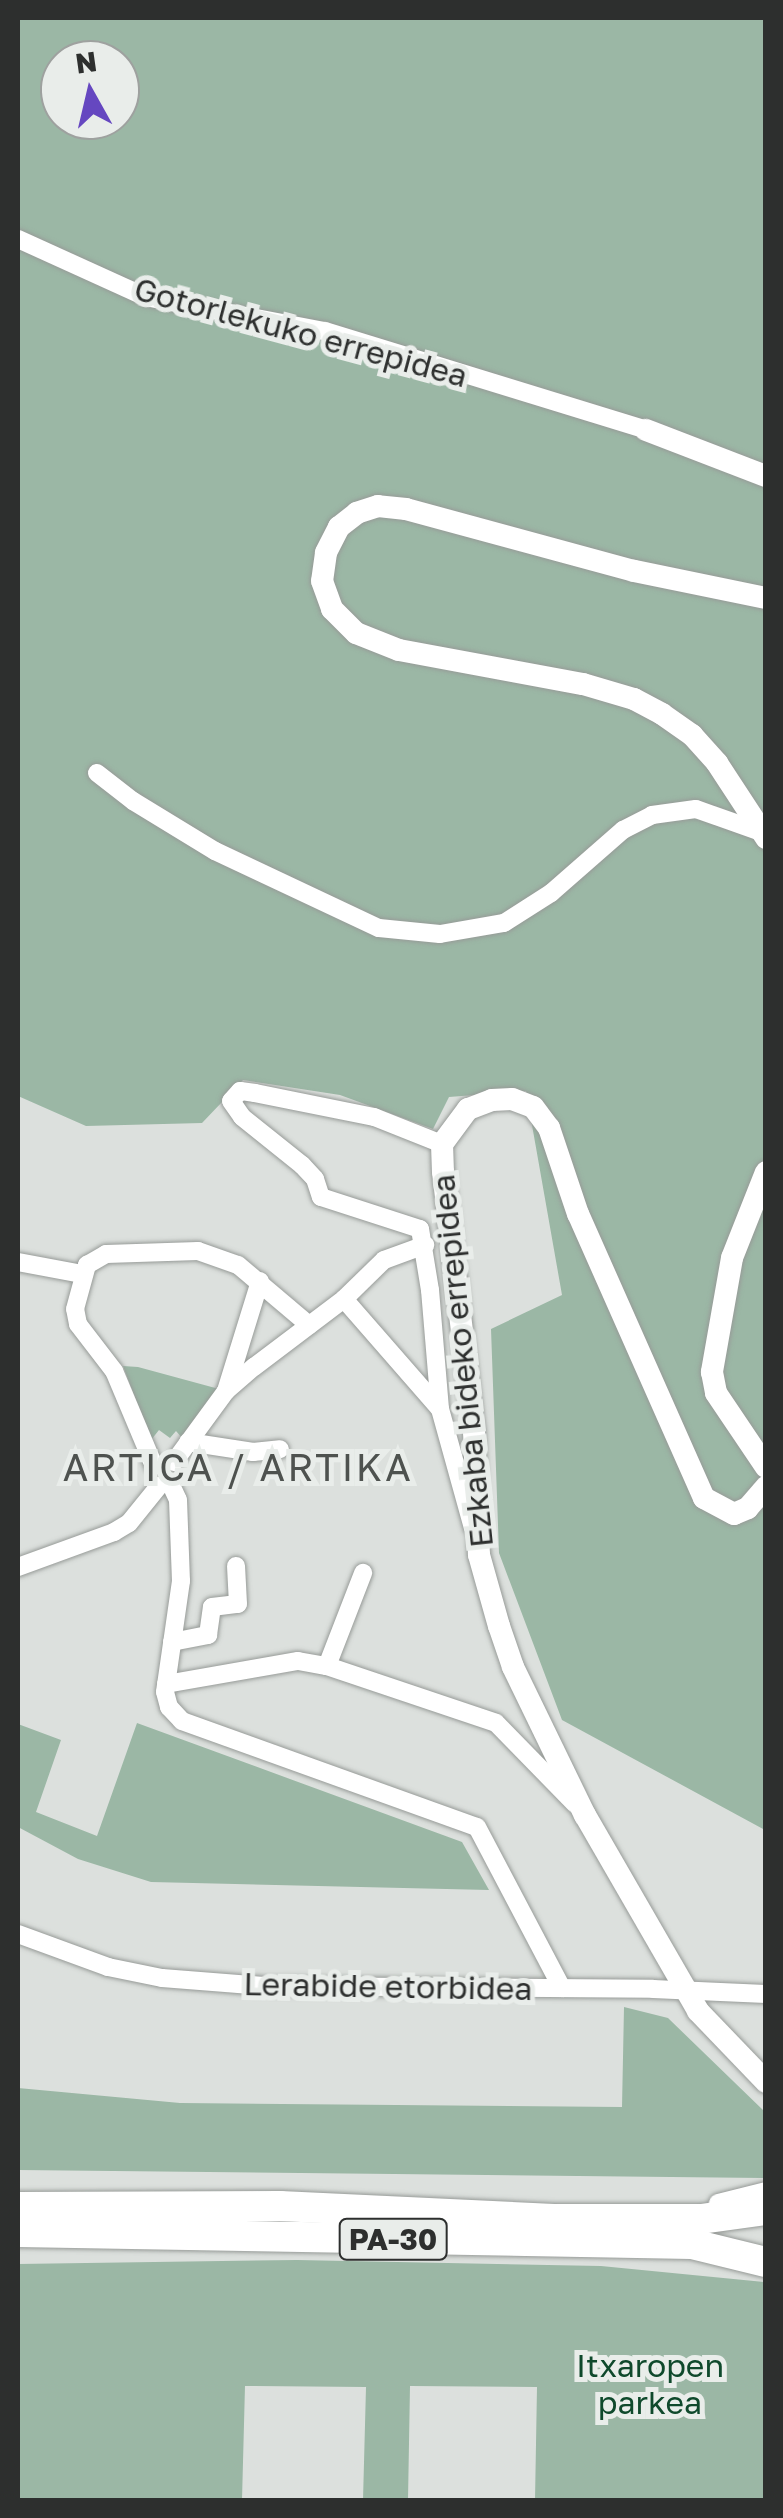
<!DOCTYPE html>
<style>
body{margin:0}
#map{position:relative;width:783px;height:2518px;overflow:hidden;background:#dce0dd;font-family:"Golos Text",sans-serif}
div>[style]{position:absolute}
.green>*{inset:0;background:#9bb7a5}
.roads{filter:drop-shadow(0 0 2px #979b98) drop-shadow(0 0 2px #979b98)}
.street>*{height:18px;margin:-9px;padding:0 9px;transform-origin:9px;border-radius:9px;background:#fff}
.secondary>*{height:22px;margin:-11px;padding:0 11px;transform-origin:11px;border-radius:11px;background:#fff}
.highway>*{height:30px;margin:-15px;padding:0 15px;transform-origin:15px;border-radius:15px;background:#fff}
span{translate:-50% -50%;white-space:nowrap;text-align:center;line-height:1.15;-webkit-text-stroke:10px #e9edea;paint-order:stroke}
.shield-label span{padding:2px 8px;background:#e9edea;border:2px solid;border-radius:8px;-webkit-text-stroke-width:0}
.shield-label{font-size:30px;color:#2d2f2e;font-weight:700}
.street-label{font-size:32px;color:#2d2f2e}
.park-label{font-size:32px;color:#0f492c}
.quarter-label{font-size:38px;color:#4e524f;letter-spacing:2.5px}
.frame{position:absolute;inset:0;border:20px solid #2d2f2e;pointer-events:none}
.north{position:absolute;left:40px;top:40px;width:100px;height:100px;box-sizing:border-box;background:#e9edea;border:2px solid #9ea19f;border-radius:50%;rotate:352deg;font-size:28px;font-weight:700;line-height:40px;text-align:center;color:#2d2f2e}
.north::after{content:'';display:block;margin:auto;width:35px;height:45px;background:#6547c0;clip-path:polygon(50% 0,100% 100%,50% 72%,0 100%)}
</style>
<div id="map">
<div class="green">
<div style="clip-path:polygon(evenodd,18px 18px,765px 18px,765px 1830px,562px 1720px,499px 1553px,491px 1329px,562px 1295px,526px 1091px,449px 1097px,433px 1129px,340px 1095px,243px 1080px,202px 1123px,86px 1126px,18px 1096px,18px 18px,60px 60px,120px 60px,120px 120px,60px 120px,60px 60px)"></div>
<div style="clip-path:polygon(123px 1366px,138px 1367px,219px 1389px,183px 1439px,176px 1431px,170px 1438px,159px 1430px,151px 1440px)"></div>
<div style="clip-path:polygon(137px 1723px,462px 1842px,489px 1890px,151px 1882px,78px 1859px,18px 1827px,18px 1724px,61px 1740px,36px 1812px,97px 1836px)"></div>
<div style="clip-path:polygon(624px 2007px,668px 2018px,765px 2112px,765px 2178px,18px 2170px,18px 2088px,180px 2103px,622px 2107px)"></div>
<div style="clip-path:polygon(297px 2260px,601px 2266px,765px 2282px,765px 2500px,535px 2500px,537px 2387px,410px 2386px,408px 2500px,363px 2500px,366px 2387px,245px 2386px,242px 2500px,18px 2500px,18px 2264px)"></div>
</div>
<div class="roads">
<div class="street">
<div style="left:18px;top:239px;width:141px;rotate:24.4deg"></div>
<div style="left:146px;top:297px;width:182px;rotate:10.8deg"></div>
<div style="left:325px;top:331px;width:336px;rotate:17.1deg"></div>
<div style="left:97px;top:773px;width:46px;rotate:37.9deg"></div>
<div style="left:133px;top:801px;width:96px;rotate:31.4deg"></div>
<div style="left:215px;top:851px;width:181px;rotate:25.2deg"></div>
<div style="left:379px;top:928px;width:61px;rotate:5.6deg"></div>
<div style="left:440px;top:934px;width:65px;rotate:-9.8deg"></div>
<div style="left:504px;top:923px;width:56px;rotate:-32.6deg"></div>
<div style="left:551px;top:893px;width:96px;rotate:-41.2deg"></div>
<div style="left:623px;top:830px;width:33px;rotate:-27deg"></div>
<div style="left:652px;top:815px;width:44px;rotate:-7.8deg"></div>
<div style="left:696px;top:809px;width:66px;rotate:19.5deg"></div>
<div style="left:442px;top:1144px;width:73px;rotate:-158.3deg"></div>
<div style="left:374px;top:1117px;width:121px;rotate:-168.6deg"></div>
<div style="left:255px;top:1093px;width:15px;rotate:-172deg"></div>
<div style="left:240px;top:1091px;width:13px;rotate:132deg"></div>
<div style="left:231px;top:1101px;width:19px;rotate:55deg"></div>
<div style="left:242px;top:1117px;width:77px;rotate:38.7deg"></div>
<div style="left:302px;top:1165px;width:19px;rotate:47deg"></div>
<div style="left:315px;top:1179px;width:19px;rotate:72deg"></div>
<div style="left:321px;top:1197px;width:104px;rotate:17.9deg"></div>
<div style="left:420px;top:1229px;width:62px;rotate:80.7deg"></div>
<div style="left:430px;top:1290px;width:119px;rotate:85.2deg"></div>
<div style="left:440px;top:1409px;width:123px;rotate:74.5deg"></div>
<div style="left:18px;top:1262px;width:65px;rotate:10.6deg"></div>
<div style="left:344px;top:1299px;width:145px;rotate:48.9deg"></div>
<div style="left:226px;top:1391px;width:115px;rotate:-72.8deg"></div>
<div style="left:188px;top:1442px;width:66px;rotate:8.7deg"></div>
<div style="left:253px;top:1452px;width:27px;rotate:-6deg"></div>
<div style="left:174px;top:1462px;width:88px;rotate:-53.8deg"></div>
<div style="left:226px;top:1391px;width:37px;rotate:-41deg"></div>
<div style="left:254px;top:1367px;width:113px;rotate:-37.1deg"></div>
<div style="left:344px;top:1299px;width:56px;rotate:-44.3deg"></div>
<div style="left:384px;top:1260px;width:44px;rotate:-20.1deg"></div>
<div style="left:154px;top:1466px;width:103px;rotate:-112.8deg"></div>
<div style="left:114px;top:1371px;width:59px;rotate:-127.5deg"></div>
<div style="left:78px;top:1324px;width:15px;rotate:-101deg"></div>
<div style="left:75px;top:1309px;width:46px;rotate:-74.7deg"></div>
<div style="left:87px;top:1265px;width:22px;rotate:-30deg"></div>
<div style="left:106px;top:1254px;width:92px;rotate:-1.9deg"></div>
<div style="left:198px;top:1251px;width:42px;rotate:19.3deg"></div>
<div style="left:238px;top:1265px;width:93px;rotate:40.2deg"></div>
<div style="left:172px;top:1487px;width:14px;rotate:65deg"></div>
<div style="left:178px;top:1500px;width:81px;rotate:87.9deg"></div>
<div style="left:181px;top:1581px;width:112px;rotate:98.2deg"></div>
<div style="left:165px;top:1692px;width:16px;rotate:75deg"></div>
<div style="left:169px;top:1707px;width:19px;rotate:47deg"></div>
<div style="left:182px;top:1721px;width:313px;rotate:19.8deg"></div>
<div style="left:477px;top:1827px;width:182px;rotate:62.2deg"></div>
<div style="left:18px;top:1567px;width:102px;rotate:-20deg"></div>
<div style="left:114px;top:1532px;width:17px;rotate:-31deg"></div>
<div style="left:129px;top:1523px;width:48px;rotate:-51deg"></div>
<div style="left:172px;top:1642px;width:37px;rotate:-11deg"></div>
<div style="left:208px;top:1635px;width:28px;rotate:-82deg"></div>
<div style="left:212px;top:1607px;width:26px;rotate:-7deg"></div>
<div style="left:238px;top:1604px;width:38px;rotate:-93deg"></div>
<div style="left:327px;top:1666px;width:100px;rotate:-68.8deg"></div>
<div style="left:166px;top:1684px;width:134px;rotate:-9.9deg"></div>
<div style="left:298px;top:1661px;width:29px;rotate:10deg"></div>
<div style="left:327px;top:1666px;width:178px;rotate:18.6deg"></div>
<div style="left:496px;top:1723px;width:113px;rotate:45.7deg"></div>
<div style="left:18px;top:1934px;width:96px;rotate:20.1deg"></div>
<div style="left:108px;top:1967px;width:55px;rotate:11.5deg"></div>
<div style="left:162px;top:1978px;width:102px;rotate:4.5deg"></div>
<div style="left:264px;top:1986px;width:389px;rotate:0.4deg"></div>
<div style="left:653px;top:1989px;width:113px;rotate:2.5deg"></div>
<div style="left:718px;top:2203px;width:49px;rotate:-14deg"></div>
</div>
<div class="secondary">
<div style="left:646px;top:430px;width:129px;rotate:21deg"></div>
<div style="left:766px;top:598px;width:135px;rotate:-168.4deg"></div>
<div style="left:634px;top:571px;width:236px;rotate:-164.8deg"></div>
<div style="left:406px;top:509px;width:28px;rotate:-174deg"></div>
<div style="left:378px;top:506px;width:22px;rotate:162deg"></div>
<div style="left:357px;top:513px;width:23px;rotate:142deg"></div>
<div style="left:339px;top:527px;width:29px;rotate:117deg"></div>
<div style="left:326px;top:553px;width:28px;rotate:98deg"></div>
<div style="left:322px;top:581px;width:30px;rotate:70deg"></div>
<div style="left:332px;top:609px;width:34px;rotate:45deg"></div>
<div style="left:356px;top:633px;width:46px;rotate:21.6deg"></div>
<div style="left:399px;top:650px;width:187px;rotate:10.5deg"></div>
<div style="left:583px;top:684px;width:53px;rotate:16.4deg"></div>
<div style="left:634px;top:699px;width:32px;rotate:28deg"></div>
<div style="left:662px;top:714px;width:37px;rotate:35deg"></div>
<div style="left:692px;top:735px;width:38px;rotate:48deg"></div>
<div style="left:717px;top:763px;width:90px;rotate:56.8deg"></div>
<div style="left:766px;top:1172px;width:92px;rotate:111.6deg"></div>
<div style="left:732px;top:1258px;width:116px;rotate:100deg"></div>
<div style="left:712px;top:1372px;width:21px;rotate:79deg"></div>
<div style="left:716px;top:1393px;width:89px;rotate:56deg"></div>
<div style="left:766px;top:1487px;width:28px;rotate:131deg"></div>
<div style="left:748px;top:1508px;width:15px;rotate:157deg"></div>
<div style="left:734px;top:1514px;width:34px;rotate:-152deg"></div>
<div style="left:704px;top:1498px;width:311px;rotate:-113.9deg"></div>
<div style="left:578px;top:1214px;width:91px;rotate:-108.6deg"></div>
<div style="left:549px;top:1128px;width:26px;rotate:-127deg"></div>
<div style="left:533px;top:1107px;width:22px;rotate:-159deg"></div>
<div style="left:512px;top:1099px;width:20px;rotate:177deg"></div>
<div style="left:492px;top:1100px;width:26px;rotate:159deg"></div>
<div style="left:468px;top:1109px;width:44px;rotate:126.6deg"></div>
<div style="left:442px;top:1144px;width:28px;rotate:88deg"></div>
<div style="left:443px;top:1172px;width:261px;rotate:83.2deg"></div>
<div style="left:474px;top:1431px;width:124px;rotate:87.7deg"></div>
<div style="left:479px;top:1555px;width:74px;rotate:74.3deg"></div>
<div style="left:499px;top:1626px;width:43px;rotate:71.1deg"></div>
<div style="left:513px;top:1667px;width:165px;rotate:64.1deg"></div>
<div style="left:585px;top:1815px;width:226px;rotate:60deg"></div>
<div style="left:698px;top:2011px;width:98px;rotate:46.2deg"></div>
</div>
<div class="highway">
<div style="left:18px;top:2207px;width:262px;rotate:-0.2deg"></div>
<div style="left:280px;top:2206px;width:274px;rotate:2.7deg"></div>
<div style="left:554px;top:2219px;width:147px"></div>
<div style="left:701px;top:2219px;width:66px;rotate:-7.9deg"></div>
<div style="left:18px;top:2232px;width:674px;rotate:1.02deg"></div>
<div style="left:692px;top:2244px;width:76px;rotate:13.7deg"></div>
</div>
</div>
<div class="shield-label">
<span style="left:393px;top:2239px">PA-30</span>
</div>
<div class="street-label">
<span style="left:301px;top:332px;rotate:15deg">Gotorlekuko errepidea</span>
<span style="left:462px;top:1361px;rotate:-96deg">Ezkaba bideko errepidea</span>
<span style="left:388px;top:1986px;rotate:1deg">Lerabide etorbidea</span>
</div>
<div class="park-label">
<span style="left:650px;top:2384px">Itxaropen<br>parkea</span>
</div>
<div class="quarter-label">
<span style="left:238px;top:1467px">ARTICA / ARTIKA</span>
</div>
<div class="frame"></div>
<div class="north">N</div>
</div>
